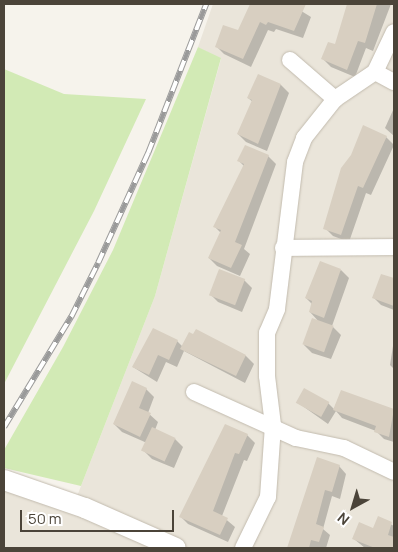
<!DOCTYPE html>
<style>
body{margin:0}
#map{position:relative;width:398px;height:552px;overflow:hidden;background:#f6f3ec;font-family:Manrope,sans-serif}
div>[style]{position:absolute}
.residential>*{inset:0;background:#eae5da}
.green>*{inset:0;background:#d2eab5}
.shadow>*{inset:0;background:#0003}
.building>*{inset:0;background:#d8cfc1;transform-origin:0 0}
.roads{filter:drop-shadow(0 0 1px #c2bbae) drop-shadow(0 0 1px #c2bbae)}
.minor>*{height:16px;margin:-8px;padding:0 8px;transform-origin:8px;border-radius:8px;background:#fff}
.tertiary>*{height:20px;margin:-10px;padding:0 10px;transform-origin:10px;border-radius:10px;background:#fff}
.rail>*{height:5.5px;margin-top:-2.75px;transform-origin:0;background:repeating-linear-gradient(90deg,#fff 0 11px,#9a9a9a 0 22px);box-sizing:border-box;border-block:1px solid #9a9a9a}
span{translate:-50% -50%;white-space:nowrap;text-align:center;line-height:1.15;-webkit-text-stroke:4px #fff;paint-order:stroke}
.frame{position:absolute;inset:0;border:5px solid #4b4439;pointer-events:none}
.north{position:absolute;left:328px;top:482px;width:50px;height:50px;-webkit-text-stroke:4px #fff;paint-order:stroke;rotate:219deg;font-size:14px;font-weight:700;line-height:20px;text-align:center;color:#4b4439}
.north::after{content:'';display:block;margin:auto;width:18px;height:22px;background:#4b4439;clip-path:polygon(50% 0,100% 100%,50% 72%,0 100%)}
.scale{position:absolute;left:20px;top:510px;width:154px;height:22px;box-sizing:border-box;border:2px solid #4b4439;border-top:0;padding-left:6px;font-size:15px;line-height:18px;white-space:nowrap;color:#4b4439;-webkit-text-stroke:4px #fff;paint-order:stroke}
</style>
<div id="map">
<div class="residential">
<div style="clip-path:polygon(213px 4px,394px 4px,394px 548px,4px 548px,4px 481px,74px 504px,155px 296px,221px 59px,198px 47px)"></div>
</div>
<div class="green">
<div style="clip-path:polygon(198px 47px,221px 58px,155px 296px,81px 486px,4px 468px,4px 450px,63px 347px,113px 250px)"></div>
<div style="clip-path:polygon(4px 69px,64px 94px,146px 99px,94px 211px,4px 384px)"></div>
</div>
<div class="shadow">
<div style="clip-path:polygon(251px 4px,275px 4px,286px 8px,290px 4px,311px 17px,303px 38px,276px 29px,274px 32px,268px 30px,251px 67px,224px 54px,216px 46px,239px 32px)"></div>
<div style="clip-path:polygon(351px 4px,391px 4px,373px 51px,366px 48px,355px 77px,331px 67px,323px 59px,336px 46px)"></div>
<div style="clip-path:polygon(258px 76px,281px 85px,289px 93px,267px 151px,246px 142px,238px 134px,253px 102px,248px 98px)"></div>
<div style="clip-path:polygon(394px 108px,394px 136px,385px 128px)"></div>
<div style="clip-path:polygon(386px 137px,394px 145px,371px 195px,366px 193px,349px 242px,333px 236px,325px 228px,352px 155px)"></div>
<div style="clip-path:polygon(268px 156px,276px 164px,244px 249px,250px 254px,240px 276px,217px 266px,209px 258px,221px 233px,215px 227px,244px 166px,238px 160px)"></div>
<div style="clip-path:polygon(341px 270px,349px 278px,332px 326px,341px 335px,331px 359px,312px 353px,304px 345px,320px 323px,310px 312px,312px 304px,306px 298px)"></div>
<div style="clip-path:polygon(382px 275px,394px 279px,394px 310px,381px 305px,373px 297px)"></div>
<div style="clip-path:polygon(244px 280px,252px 288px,242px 312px,218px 302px,210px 294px)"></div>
<div style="clip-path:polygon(197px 331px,246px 356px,254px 364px,245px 383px,184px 351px,177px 367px,166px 362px,157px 382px,133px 367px,177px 341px,183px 347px)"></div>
<div style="clip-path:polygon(393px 346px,394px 346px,394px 369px,390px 365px)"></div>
<div style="clip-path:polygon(146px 389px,154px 397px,148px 413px,158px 422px,155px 430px,175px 439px,183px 447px,174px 468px,152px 459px,144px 451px,147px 443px,122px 432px,114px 424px)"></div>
<div style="clip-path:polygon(341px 392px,394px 412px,394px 442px,384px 439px,376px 431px,342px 418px,336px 411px,328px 424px,297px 402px,328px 403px,334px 409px)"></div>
<div style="clip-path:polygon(247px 435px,255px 443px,247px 461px,244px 460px,222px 516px,235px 527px,228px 542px,188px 524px,180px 516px)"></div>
<div style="clip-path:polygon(318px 459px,339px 466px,346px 474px,340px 499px,332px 496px,323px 529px,330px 535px,326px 548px,288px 548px)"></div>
<div style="clip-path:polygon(379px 518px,394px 526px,394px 548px,365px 548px,354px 539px,374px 530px)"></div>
</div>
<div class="building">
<div style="clip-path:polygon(250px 4px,306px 4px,294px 31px,268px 22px,266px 25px,260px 22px,243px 59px,215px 47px,223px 25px,238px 30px)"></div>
<div style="clip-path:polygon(347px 4px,377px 4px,365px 43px,358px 41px,347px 70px,321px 59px,328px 42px,335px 44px)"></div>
<div style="clip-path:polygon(258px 74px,281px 84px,258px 144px,237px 134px,252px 100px,247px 98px)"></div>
<div style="clip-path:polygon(363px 125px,387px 136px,363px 188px,358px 186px,341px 235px,323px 229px,341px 168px,351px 155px)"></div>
<div style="clip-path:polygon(245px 145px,269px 155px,235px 242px,242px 245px,231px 268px,208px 258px,221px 230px,213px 227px,244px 164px,237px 161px)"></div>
<div style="clip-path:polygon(320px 261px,341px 269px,324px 318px,309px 312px,312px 301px,305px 298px)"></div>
<div style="left:219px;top:269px;width:28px;height:28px;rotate:21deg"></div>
<div style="clip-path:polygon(381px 274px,394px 278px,394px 306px,372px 298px)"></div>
<div style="left:312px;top:318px;width:23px;height:28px;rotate:20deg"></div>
<div style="clip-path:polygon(153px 328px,178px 340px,169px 360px,158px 355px,149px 375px,132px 367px)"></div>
<div style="clip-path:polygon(196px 329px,246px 355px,236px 376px,180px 349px,189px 332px,193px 334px)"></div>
<div style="clip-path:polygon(132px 381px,147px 388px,139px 408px,151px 413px,140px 437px,113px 424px)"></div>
<div style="left:304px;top:388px;width:29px;height:17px;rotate:29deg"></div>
<div style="clip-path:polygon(341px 390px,394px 409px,389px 437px,374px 432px,376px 426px,333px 410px)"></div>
<div style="clip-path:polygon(225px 424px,248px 434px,239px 454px,235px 453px,213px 511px,228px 518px,220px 535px,179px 517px)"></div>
<div style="left:152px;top:427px;width:26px;height:26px;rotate:25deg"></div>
<div style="clip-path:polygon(317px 457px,340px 465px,332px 492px,325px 490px,316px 524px,324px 527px,319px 542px,311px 540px,309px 548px,287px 548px)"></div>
<div style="clip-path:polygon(378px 516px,392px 522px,388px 535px,394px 537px,394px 548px,375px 548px,352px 539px,359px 522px,373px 528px)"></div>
</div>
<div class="roads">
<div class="minor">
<div style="left:290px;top:60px;width:60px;rotate:40.9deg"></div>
<div style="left:375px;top:72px;width:21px;rotate:28deg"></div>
<div style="left:283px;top:248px;width:111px;rotate:-0.5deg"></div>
<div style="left:194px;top:392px;width:112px;rotate:24.3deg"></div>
<div style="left:296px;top:438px;width:49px;rotate:11.8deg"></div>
<div style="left:344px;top:448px;width:55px;rotate:25.6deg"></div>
<div style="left:243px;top:548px;width:57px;rotate:-63.9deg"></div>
<div style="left:268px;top:497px;width:72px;rotate:-86deg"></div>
<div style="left:273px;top:425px;width:49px;rotate:-97deg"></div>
<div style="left:267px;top:376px;width:43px;rotate:-90deg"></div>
<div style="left:267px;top:333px;width:26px;rotate:-67deg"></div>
<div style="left:277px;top:309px;width:148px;rotate:-83deg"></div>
<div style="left:295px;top:162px;width:26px;rotate:-69deg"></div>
<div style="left:304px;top:138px;width:50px;rotate:-51.5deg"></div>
<div style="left:335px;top:99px;width:48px;rotate:-34deg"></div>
<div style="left:375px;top:72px;width:44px;rotate:-64.6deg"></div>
</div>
<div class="tertiary">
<div style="left:4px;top:480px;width:86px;rotate:19.1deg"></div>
<div style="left:85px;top:508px;width:99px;rotate:23.7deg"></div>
</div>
</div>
<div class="rail">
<div style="left:4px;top:427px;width:129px;rotate:-58.7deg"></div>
<div style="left:71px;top:317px;width:60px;rotate:-63.4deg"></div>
<div style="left:98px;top:263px;width:121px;rotate:-65.6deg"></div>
<div style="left:148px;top:153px;width:160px;rotate:-68.7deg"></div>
</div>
<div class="frame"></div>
<div class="north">N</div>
<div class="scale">50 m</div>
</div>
